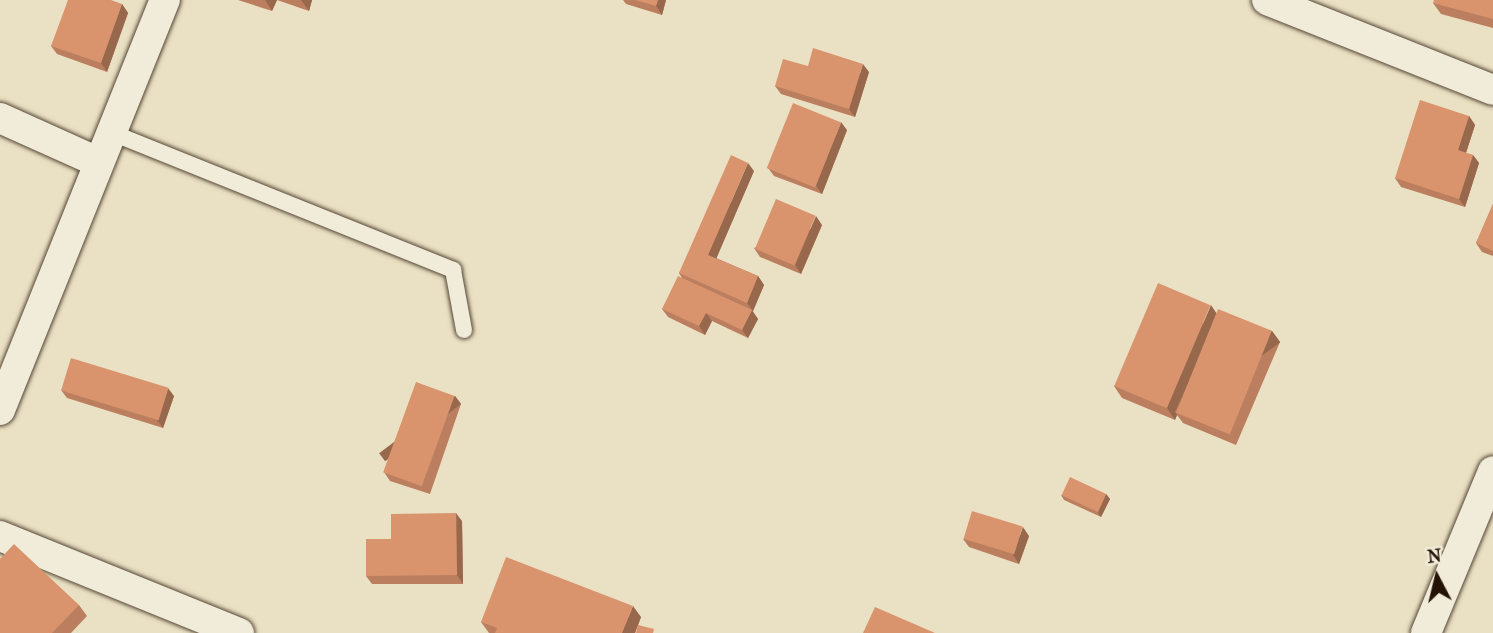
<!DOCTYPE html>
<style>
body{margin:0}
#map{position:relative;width:1493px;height:633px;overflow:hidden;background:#eae1c4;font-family:"IM FELL French Canon",serif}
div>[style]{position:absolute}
.roads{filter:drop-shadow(0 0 2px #554635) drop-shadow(0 0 2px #554635)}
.service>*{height:16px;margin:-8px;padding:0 8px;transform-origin:8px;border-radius:8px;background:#f1ecd9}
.minor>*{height:30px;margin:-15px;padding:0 15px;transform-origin:15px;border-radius:15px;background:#f1ecd9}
.wall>*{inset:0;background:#bb7f5f}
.shaded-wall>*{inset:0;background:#98684d;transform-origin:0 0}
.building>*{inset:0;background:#d9946e;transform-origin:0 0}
span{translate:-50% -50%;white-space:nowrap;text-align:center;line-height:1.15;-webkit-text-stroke:6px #f1ecd9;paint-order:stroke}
.north{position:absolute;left:1402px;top:542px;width:70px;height:70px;-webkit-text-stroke:5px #f1ecd9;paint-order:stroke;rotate:353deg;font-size:19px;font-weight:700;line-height:28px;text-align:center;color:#231305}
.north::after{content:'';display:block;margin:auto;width:24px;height:32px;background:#231305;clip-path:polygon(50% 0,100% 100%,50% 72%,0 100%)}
</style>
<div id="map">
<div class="roads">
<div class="service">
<div style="left:110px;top:132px;width:370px;rotate:21.9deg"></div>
<div style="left:453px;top:270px;width:61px;rotate:79.6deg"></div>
</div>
<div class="minor">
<div style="left:1267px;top:0;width:243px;rotate:21.7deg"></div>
<div style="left:0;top:118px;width:107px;rotate:24.2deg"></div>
<div style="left:0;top:410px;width:442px;rotate:-68.1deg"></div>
<div style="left:0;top:536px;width:258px;rotate:22.1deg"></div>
<div style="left:1426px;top:633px;width:175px;rotate:-67.5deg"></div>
</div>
</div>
<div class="wall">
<div style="clip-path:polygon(238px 0,277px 0,272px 11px)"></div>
<div style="clip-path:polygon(277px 0,312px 0,309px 11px)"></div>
<div style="clip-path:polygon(623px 0,666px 0,662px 15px,626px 4px)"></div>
<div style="clip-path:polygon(1493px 0,1493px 28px,1441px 14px,1433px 3px)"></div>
<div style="clip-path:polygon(122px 4px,128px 13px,107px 72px,57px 54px,51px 46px)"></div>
<div style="clip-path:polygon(869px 72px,855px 117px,781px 94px,775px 86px)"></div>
<div style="clip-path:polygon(1469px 116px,1475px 125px,1466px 153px,1473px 155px,1479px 163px,1465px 207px,1401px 187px,1395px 178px)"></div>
<div style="clip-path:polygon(847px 130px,822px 194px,774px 176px,768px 168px)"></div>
<div style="clip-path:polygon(754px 171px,716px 258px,758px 276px,764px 285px,753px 311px,752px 311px,758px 319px,748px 338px,712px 321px,705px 335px,668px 317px,662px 309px,682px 278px,679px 273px)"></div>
<div style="clip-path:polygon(1493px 204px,1493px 256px,1482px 252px,1476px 243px)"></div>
<div style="clip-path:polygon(822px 225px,801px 274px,760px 257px,754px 248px)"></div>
<div style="clip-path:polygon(1216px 314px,1272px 331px,1280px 342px,1236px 445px,1183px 423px,1177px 415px,1175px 420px,1122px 398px,1114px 386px)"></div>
<div style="clip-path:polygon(61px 390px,174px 396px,163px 428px,67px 398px)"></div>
<div style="clip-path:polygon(455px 396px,461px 404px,430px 494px,390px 481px,384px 472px)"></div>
<div style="clip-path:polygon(1106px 494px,1110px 499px,1101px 517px,1064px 500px,1061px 495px)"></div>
<div style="clip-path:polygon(462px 521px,463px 584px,372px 584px,366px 576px,391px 539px)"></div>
<div style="clip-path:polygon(1029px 536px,1019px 564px,969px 547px,963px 539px)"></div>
<div style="clip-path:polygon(79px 605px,87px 616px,71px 633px,0 633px)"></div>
<div style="clip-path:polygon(641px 617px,635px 633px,489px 633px,481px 622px)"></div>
</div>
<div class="shaded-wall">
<div style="clip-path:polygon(265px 0,277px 0,272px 11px)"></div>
<div style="clip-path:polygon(301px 0,312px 0,309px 11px)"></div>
<div style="clip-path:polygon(658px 0,666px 0,662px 15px,656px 6px)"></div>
<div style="clip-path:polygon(122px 4px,128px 13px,107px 72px,101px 63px)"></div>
<div style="clip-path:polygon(863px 64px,869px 72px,855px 117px,849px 109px)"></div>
<div style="clip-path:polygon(1469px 116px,1475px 125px,1464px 159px,1458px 150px)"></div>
<div style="clip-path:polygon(841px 122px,847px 130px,822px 194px,816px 186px)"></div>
<div style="clip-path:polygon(1473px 155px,1479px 163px,1465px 207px,1459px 199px)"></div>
<div style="clip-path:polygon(748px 163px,754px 171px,714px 264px,708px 255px)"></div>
<div style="clip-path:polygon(816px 216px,822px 225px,801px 274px,795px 265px)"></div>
<div style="clip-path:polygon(758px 276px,764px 285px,753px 311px,747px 303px)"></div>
<div style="clip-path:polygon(1211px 305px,1219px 317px,1175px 412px,1177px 415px,1175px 420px,1167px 408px)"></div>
<div style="clip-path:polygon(752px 310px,758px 319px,748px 338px,742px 330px)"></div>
<div style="clip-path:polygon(706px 313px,712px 321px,705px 335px,699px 326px)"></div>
<div style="left:1272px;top:331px;width:14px;height:112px;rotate:54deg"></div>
<div style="clip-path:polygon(168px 388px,174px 396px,163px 428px,157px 420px)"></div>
<div style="left:455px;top:396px;width:10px;height:95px;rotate:53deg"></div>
<div style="clip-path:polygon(1106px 494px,1110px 499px,1101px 517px,1098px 513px)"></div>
<div style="clip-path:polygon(456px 513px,462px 521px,463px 584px,457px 575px)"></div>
<div style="clip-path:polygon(1023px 527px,1029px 536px,1019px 564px,1013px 555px)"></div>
<div style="clip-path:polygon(633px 606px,641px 617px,635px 633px,622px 633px)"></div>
</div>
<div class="building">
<div style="clip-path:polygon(68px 0,111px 0,122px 4px,101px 63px,51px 46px)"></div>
<div style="clip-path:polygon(635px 0,658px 0,656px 6px)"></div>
<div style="clip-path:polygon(1434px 0,1493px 0,1493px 19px,1433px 3px)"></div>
<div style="clip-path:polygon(813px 48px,863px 64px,849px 109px,775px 86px,783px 59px,808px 66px)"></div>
<div style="clip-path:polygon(1420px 100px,1469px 116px,1458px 150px,1473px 155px,1459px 199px,1395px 178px)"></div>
<div style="left:793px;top:103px;width:52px;height:70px;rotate:22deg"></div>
<div style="clip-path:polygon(731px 155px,748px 163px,708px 255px,758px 276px,747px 303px,679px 273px)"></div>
<div style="left:776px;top:199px;width:43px;height:54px;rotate:23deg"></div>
<div style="clip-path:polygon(1493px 204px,1493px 251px,1476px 243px)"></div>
<div style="clip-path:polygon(678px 276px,752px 310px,742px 330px,706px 313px,699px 326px,662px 309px)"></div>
<div style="left:1158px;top:283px;width:57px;height:112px;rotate:23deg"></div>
<div style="left:1218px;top:309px;width:58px;height:112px;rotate:22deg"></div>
<div style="left:71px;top:358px;width:102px;height:34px;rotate:17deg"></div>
<div style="left:416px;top:382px;width:41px;height:96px;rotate:20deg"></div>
<div style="left:1070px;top:477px;width:40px;height:20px;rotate:25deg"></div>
<div style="left:972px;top:511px;width:53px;height:29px;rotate:17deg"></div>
<div style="clip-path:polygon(456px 513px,457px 575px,366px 576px,366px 539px,391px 539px,391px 514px)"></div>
<div style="clip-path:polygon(14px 544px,79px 605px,52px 633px,0 633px,0 559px)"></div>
<div style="clip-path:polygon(506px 557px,633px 606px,622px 633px,495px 633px,497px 628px,481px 622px)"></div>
<div style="clip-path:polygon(875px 607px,935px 633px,863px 633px)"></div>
<div style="clip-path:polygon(638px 625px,654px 629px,653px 633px,636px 633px)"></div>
</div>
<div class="north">N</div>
</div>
